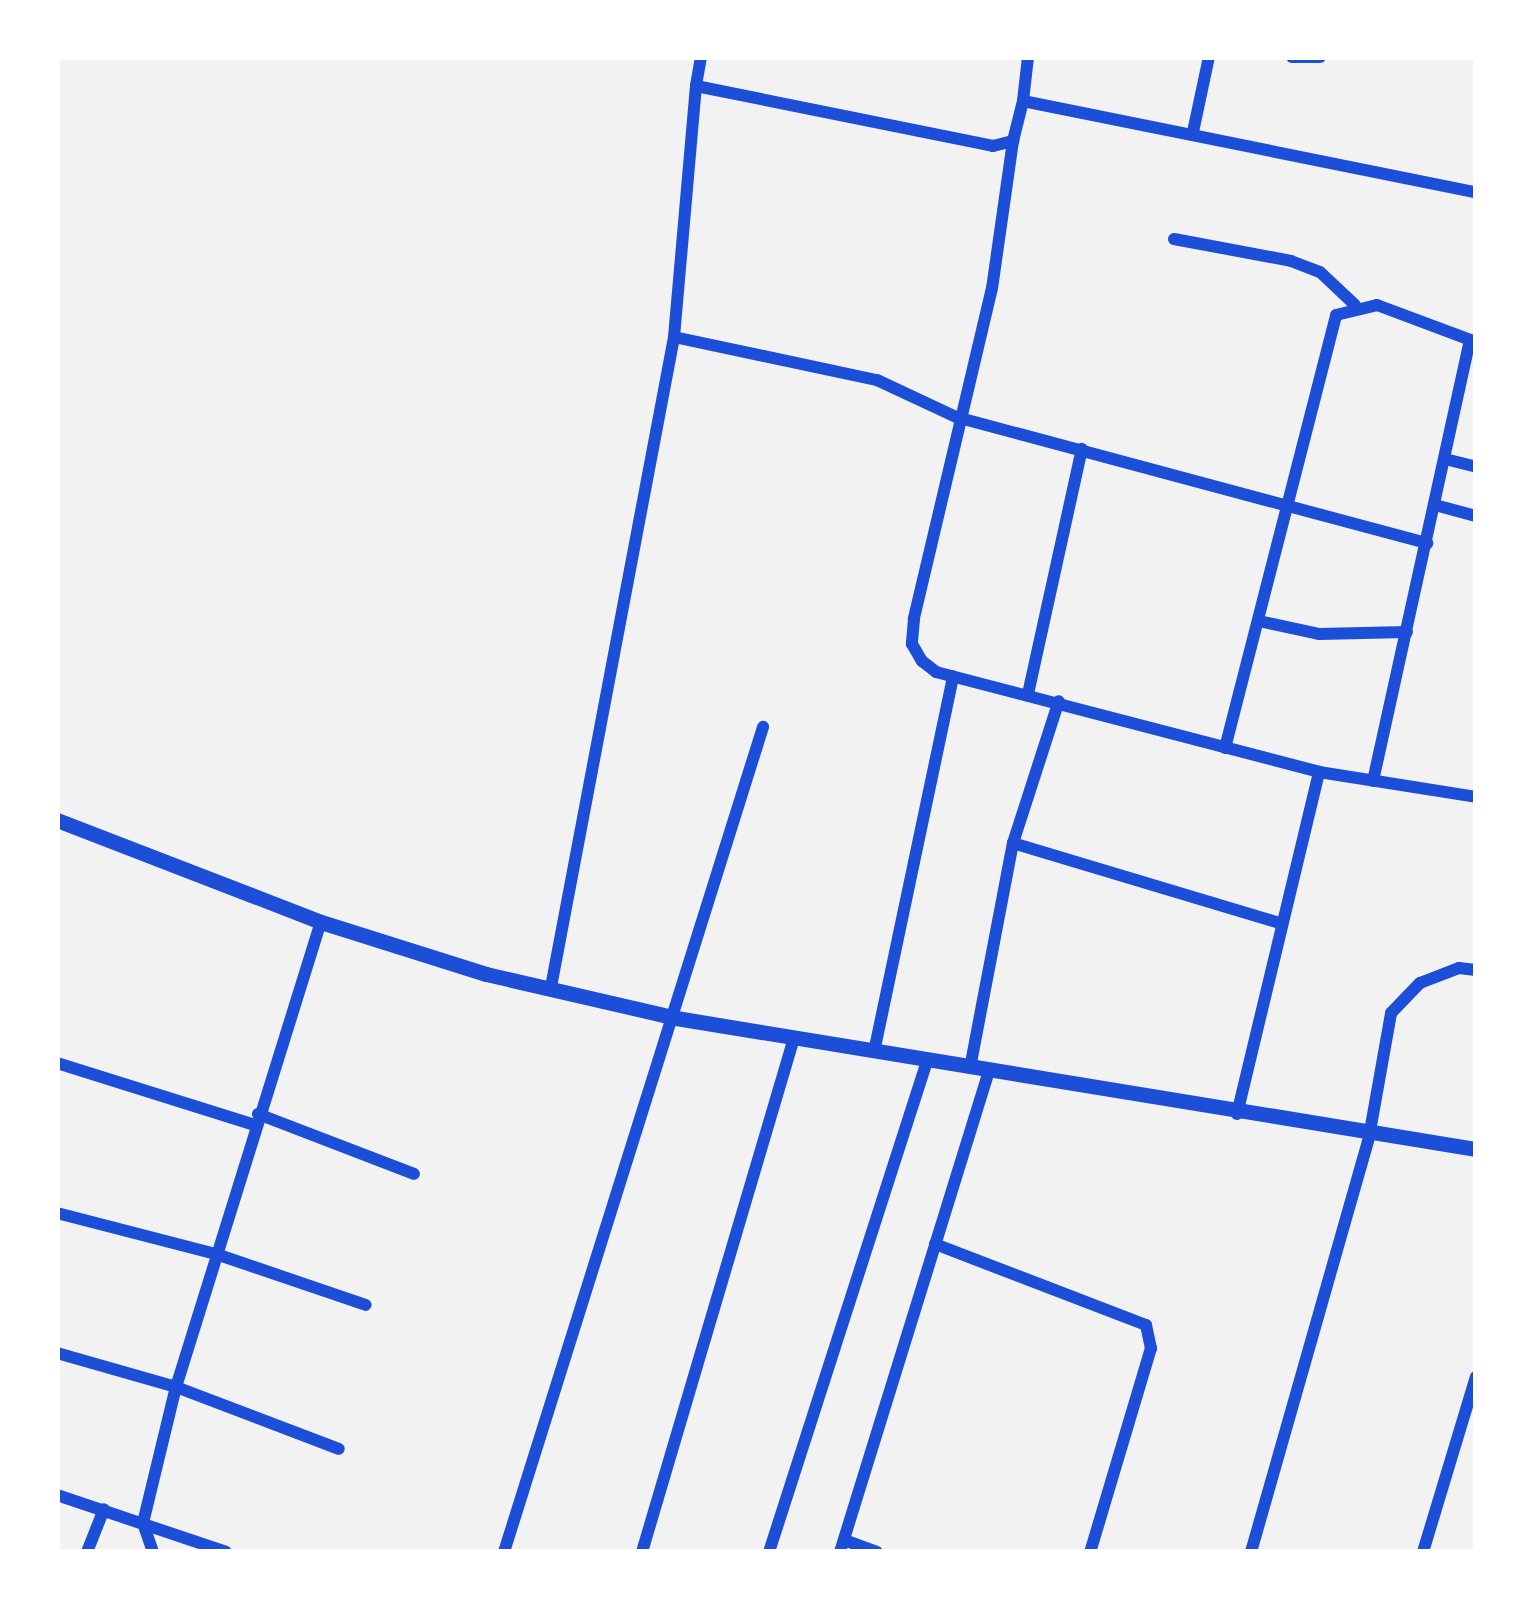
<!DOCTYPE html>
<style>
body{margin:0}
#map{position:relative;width:1533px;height:1609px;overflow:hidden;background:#f2f2f2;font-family:"Work Sans",sans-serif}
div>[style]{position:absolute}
.minor>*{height:12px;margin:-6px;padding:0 6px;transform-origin:6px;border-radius:6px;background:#1d4ed8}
.tertiary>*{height:15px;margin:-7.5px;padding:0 7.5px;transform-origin:7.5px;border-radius:7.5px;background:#1d4ed8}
span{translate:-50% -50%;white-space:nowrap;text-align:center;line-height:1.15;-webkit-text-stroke:9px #fff;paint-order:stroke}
.frame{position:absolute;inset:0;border:60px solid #fff;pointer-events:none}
</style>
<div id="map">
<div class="minor">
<div style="left:701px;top:57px;width:29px;rotate:100deg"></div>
<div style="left:696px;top:86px;width:303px;rotate:11.4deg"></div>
<div style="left:993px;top:146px;width:21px;rotate:-14deg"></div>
<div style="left:1013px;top:141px;width:41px;rotate:-76deg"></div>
<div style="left:1028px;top:57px;width:44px;rotate:96.5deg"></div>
<div style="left:1023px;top:101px;width:462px;rotate:11.4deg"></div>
<div style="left:1292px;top:57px;width:28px"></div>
<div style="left:1193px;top:132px;width:77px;rotate:-78deg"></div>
<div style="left:1013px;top:141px;width:148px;rotate:98.1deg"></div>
<div style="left:992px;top:288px;width:340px;rotate:103.3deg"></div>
<div style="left:914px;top:619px;width:25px;rotate:95deg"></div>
<div style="left:912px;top:644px;width:20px;rotate:60deg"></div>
<div style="left:922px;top:661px;width:18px;rotate:38deg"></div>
<div style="left:936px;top:672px;width:396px;rotate:14.6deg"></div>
<div style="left:1319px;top:772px;width:159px;rotate:9deg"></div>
<div style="left:1174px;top:239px;width:119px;rotate:10.6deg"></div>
<div style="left:1291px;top:261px;width:31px;rotate:21deg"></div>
<div style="left:1320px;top:272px;width:48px;rotate:43.3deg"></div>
<div style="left:674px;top:337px;width:208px;rotate:12deg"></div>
<div style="left:877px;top:380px;width:87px;rotate:25.1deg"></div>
<div style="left:956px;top:417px;width:488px;rotate:15deg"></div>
<div style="left:1445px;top:459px;width:32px;rotate:14deg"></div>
<div style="left:1435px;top:505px;width:42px;rotate:15deg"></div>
<div style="left:1259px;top:621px;width:61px;rotate:12.2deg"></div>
<div style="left:1319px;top:634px;width:88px;rotate:-1.3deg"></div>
<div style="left:1028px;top:694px;width:251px;rotate:-77.6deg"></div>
<div style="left:1225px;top:748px;width:447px;rotate:-75.6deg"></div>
<div style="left:1336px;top:315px;width:42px;rotate:-13.7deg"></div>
<div style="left:1377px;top:305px;width:106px;rotate:20.5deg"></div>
<div style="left:1373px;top:781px;width:451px;rotate:-77.6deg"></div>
<div style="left:1013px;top:843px;width:278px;rotate:16.7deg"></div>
<div style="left:551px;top:987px;width:662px;rotate:-79.28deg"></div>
<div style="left:674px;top:337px;width:252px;rotate:-85deg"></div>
<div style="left:874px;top:1052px;width:384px;rotate:-78.1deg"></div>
<div style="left:57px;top:1063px;width:207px;rotate:17.4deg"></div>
<div style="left:970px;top:1068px;width:229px;rotate:-79.2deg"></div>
<div style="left:1013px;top:843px;width:149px;rotate:-72.1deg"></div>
<div style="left:258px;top:1114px;width:167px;rotate:21deg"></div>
<div style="left:1237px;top:1114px;width:352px;rotate:-76.5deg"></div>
<div style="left:57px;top:1213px;width:164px;rotate:14.5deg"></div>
<div style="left:216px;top:1254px;width:158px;rotate:18.8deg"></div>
<div style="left:935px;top:1244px;width:226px;rotate:21deg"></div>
<div style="left:1146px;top:1325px;width:24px;rotate:78deg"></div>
<div style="left:1151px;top:1348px;width:213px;rotate:106.6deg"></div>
<div style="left:57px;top:1353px;width:124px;rotate:15.9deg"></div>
<div style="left:176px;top:1387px;width:174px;rotate:20.8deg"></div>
<div style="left:57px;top:1495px;width:178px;rotate:18.6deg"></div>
<div style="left:844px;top:1540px;width:35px;rotate:20deg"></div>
<div style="left:87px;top:1552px;width:46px;rotate:-68.4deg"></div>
<div style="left:153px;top:1552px;width:31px;rotate:-109deg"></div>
<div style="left:143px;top:1523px;width:140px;rotate:-76.4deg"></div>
<div style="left:176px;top:1387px;width:487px;rotate:-72.7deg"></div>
<div style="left:504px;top:1552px;width:865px;rotate:-72.57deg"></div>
<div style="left:642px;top:1552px;width:536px;rotate:-73.53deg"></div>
<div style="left:769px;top:1552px;width:516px;rotate:-72.16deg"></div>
<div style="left:840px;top:1552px;width:504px;rotate:-72.79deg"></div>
<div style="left:1251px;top:1552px;width:431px;rotate:-74.1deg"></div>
<div style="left:1369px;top:1137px;width:126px;rotate:-79.9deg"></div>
<div style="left:1391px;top:1013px;width:42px;rotate:-46deg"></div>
<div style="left:1420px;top:983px;width:42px;rotate:-21deg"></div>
<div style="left:1459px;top:968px;width:17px;rotate:7deg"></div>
<div style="left:1423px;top:1552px;width:183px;rotate:-73.2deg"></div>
</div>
<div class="tertiary">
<div style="left:57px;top:820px;width:283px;rotate:21.1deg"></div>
<div style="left:321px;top:922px;width:173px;rotate:17.5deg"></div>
<div style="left:486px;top:974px;width:195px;rotate:13deg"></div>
<div style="left:676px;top:1018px;width:811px;rotate:9.3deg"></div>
</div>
<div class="frame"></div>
</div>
